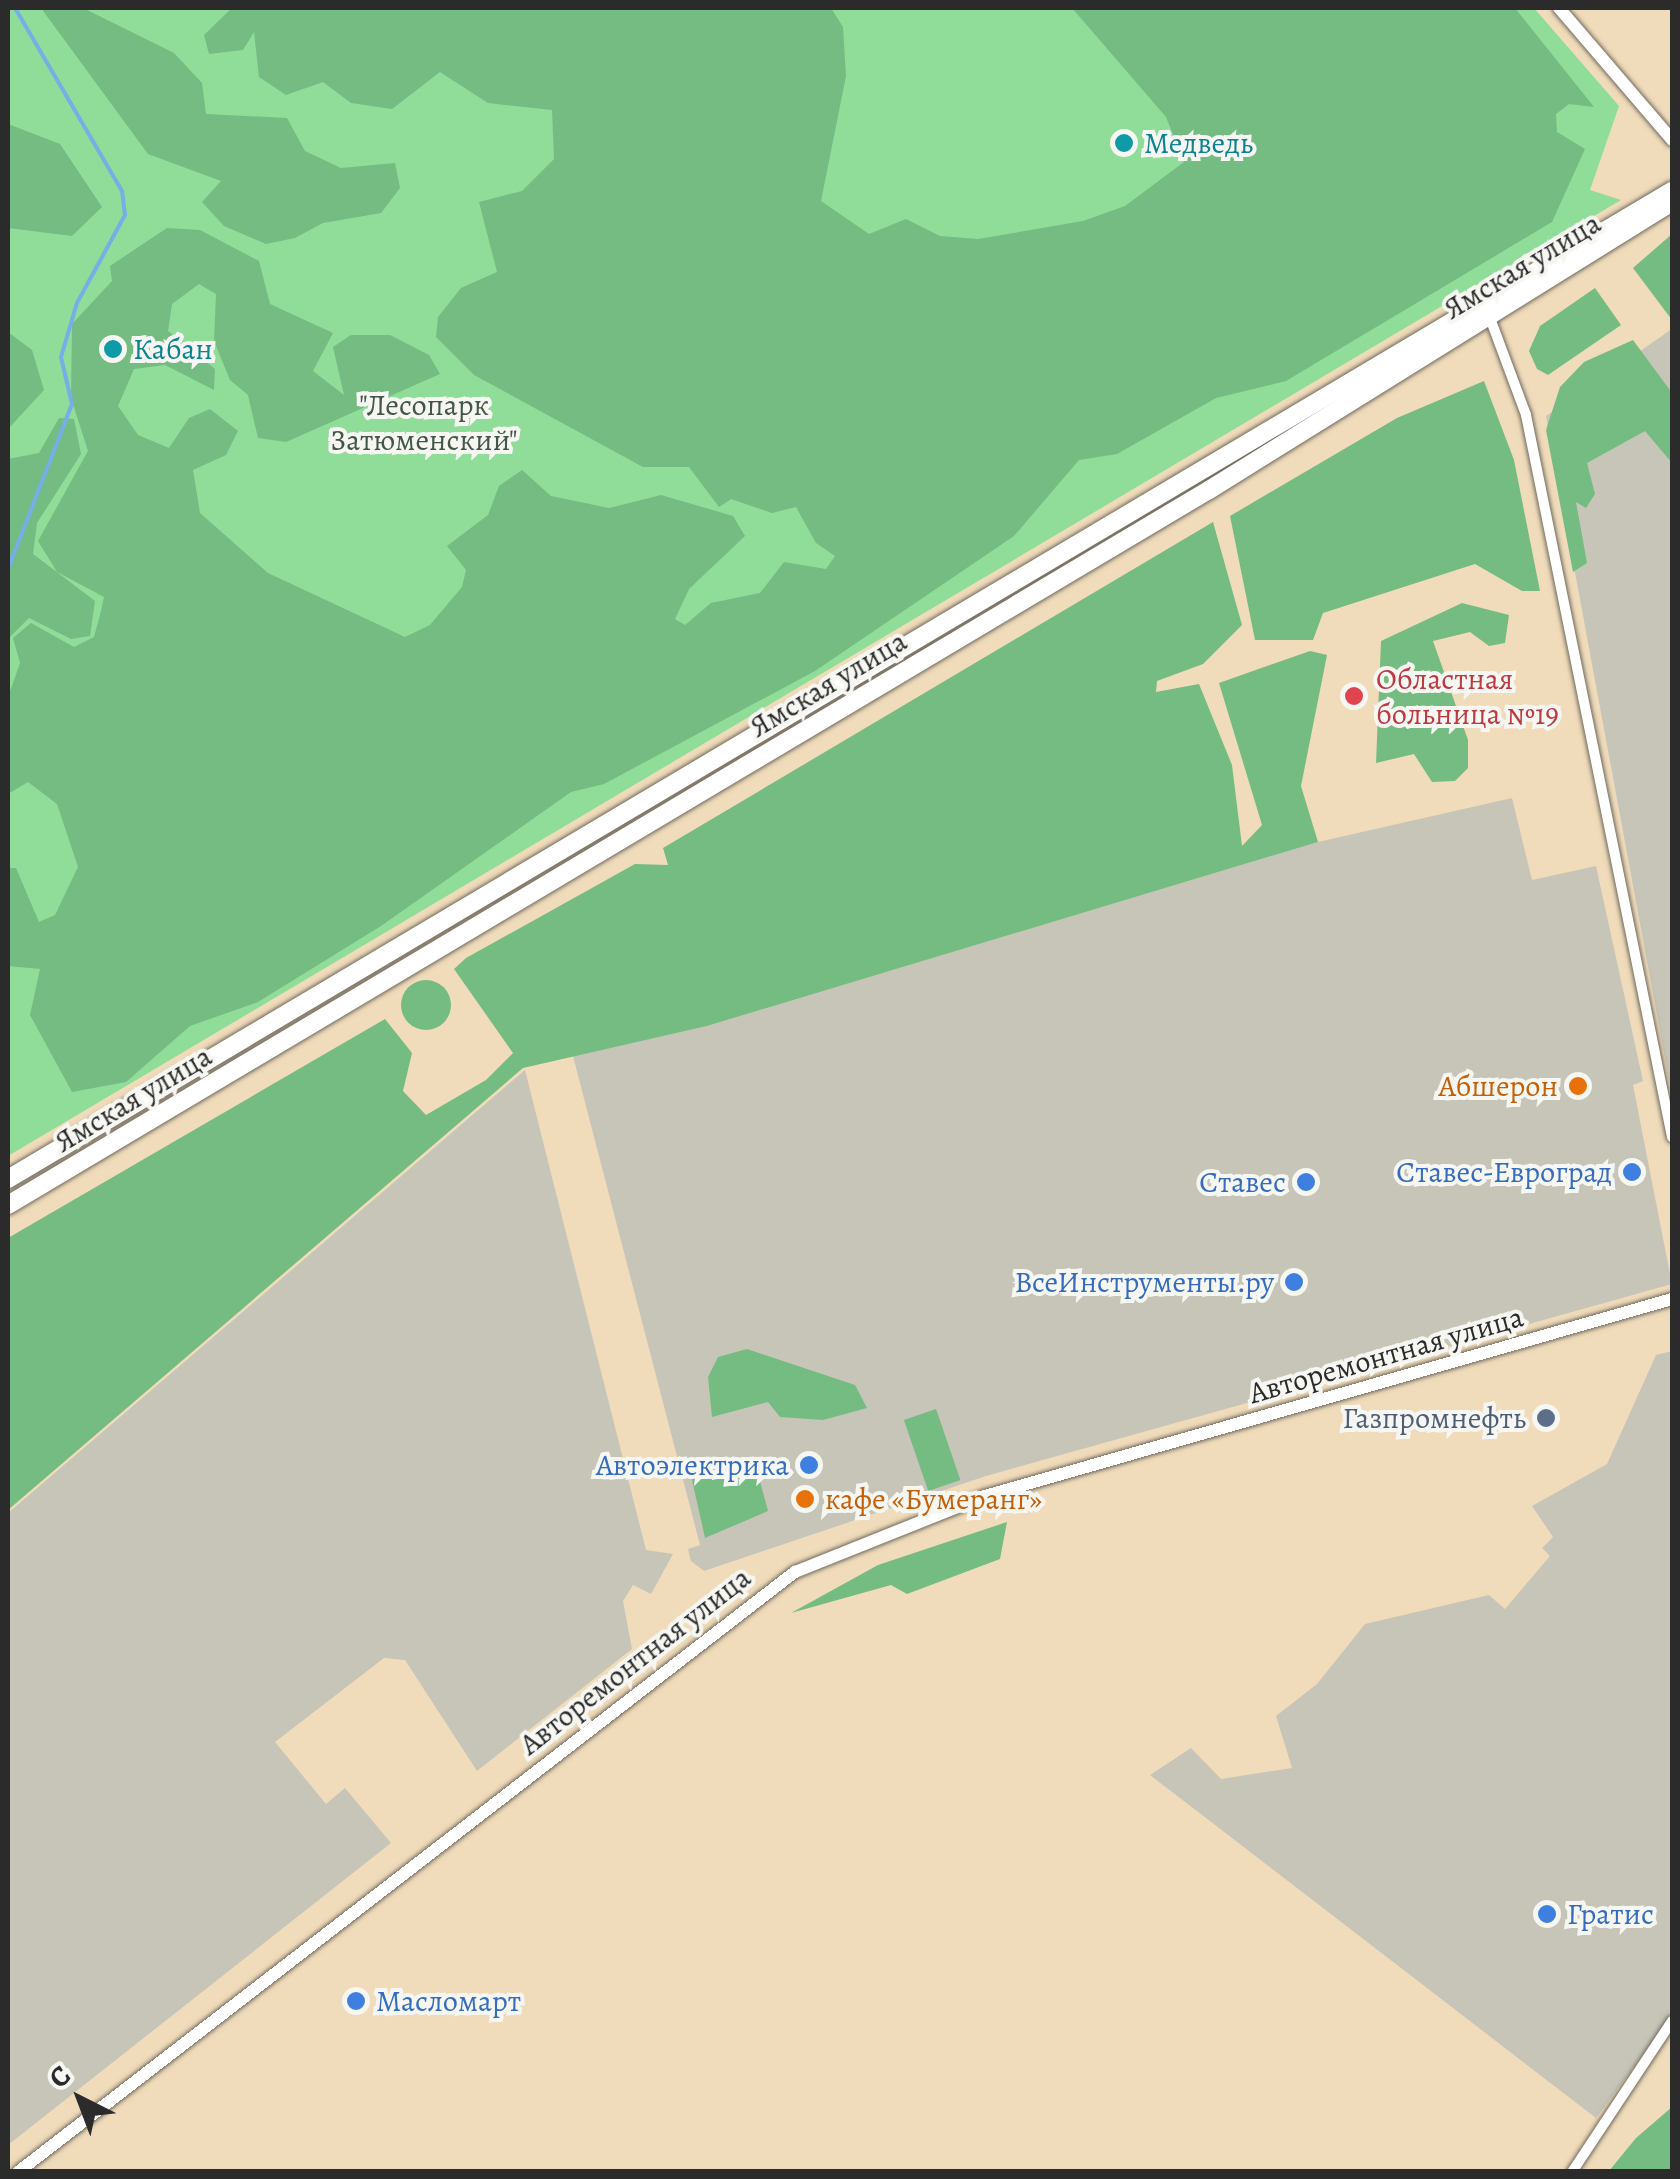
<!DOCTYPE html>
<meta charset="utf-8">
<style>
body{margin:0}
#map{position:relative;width:1680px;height:2179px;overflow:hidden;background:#f0dcbb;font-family:Alegreya,serif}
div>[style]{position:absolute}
.industrial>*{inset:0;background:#c7c5b8}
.green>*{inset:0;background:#90dc99}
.forest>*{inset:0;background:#74bc81;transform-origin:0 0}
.round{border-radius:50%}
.stream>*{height:4px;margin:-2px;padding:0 2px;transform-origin:2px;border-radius:2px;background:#75afe5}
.roads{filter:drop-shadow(0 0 2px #70695d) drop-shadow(0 0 2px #70695d)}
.minor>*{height:10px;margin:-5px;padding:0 5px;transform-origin:5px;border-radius:5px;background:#fff}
.tertiary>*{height:12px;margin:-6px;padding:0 6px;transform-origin:6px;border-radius:6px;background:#fff}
.primary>*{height:18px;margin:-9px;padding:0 9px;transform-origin:9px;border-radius:9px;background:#fff}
.dots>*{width:28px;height:28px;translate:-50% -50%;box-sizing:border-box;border:5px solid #f6f6f2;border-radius:50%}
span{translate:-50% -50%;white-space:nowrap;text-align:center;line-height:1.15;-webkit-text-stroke:8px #f6f6f2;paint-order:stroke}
.culture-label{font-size:30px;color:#0d838f}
.left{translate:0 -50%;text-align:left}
.street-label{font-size:30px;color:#2b2b2b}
.park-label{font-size:30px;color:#445746}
.health-label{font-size:30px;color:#be3a42}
.food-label{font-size:30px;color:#c56008}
.right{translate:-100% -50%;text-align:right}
.shop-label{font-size:30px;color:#366cbe}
.service-label{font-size:30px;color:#4e5e75}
.frame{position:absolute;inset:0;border:10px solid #2b2b2b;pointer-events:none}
.north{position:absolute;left:30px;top:2049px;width:100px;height:100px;-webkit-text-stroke:8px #f6f6f2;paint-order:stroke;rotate:318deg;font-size:28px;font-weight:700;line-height:40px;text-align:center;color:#2b2b2b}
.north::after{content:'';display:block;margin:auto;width:35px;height:45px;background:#2b2b2b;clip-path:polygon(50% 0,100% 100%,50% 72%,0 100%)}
</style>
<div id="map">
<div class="industrial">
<div style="clip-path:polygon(1672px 329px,1672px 1096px,1546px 416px)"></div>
<div style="clip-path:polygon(1512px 798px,1532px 880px,1596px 866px,1643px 1081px,1633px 1085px,1672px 1284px,986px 1476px,704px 1571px,691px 1561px,688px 1549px,700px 1545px,573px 1056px,707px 1026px,1318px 842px)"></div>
<div style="clip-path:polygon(525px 1070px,646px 1550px,673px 1554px,651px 1594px,633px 1585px,623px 1601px,632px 1649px,477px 1771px,405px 1660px,384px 1658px,275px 1742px,326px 1804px,345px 1788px,391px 1843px,8px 2145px,8px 1513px)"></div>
<div style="clip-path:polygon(1672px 1351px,1672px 2015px,1596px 2118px,1150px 1775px,1191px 1748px,1221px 1779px,1292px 1768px,1276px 1716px,1317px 1684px,1365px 1624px,1489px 1595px,1505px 1609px,1550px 1556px,1542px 1548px,1553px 1537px,1532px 1506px,1607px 1464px,1656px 1355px)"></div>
</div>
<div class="green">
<div style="clip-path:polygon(8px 8px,1534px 8px,1619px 106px,1590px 190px,1621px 200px,8px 1156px)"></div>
</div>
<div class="forest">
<div style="clip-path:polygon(41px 8px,83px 8px,174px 53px,202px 83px,206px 114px,287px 118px,305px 151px,341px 168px,395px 163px,400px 188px,381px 213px,323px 223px,295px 238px,266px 244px,224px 226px,202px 202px,221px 181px,148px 154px)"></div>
<div style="clip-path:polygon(232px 8px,831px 8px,843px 27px,846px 76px,821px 201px,869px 234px,906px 219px,940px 236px,978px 239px,1083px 221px,1125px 206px,1184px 162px,1166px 117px,1072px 8px,1515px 8px,1594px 107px,1569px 104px,1556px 114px,1557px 132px,1585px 149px,1552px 222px,1286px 381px,1216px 398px,1117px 454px,1079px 460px,1014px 536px,815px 671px,604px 784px,571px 792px,381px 926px,258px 1002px,190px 1026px,126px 1082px,72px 1092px,30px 1015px,40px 969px,8px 966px,8px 868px,16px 868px,39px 922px,55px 915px,78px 867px,57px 804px,28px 782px,8px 794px,8px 697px,20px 663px,13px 638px,31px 623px,74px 647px,94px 637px,101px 611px,104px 597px,57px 572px,38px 541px,88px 451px,71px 398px,72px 324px,112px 281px,110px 266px,167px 228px,200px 230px,259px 261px,270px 304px,333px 333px,313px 371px,344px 395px,333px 347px,351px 335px,390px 335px,429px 355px,440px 374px,286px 442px,258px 438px,248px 395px,230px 380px,214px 341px,216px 294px,199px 284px,172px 304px,168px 331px,215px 369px,214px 390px,165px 365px,134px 369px,118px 406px,138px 435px,169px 448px,189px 418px,210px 409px,238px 431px,226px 455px,193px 470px,200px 513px,268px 573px,405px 637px,430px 625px,462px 587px,466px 570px,447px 546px,488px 515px,499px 486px,522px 470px,551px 496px,609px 508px,661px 495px,733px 516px,745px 536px,689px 589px,675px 619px,685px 625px,711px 603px,760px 593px,784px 562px,826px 569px,835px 556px,816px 543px,796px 507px,772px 513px,731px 499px,719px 507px,689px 467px,643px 467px,474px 375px,436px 337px,438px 317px,461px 288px,497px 272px,479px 202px,522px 191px,554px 159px,552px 110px,488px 103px,440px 72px,392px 109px,351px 103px,323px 82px,286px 95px,259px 77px,254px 32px,243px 50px,209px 54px,204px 35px)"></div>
<div style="clip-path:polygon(8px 124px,60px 144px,102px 207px,72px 236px,8px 228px)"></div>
<div style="clip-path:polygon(1672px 234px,1672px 320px,1633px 268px)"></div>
<div style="clip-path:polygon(1595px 288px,1621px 325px,1548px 375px,1537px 369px,1529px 351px,1540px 326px)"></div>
<div style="clip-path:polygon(8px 332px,32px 350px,44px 390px,8px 429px)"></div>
<div style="clip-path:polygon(1633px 340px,1672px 393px,1672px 463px,1645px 431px,1587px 463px,1595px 494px,1586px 508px,1576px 502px,1587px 563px,1573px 572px,1546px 430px,1560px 387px,1584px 362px)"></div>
<div style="clip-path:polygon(1484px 381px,1514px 460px,1540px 591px,1522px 591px,1475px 564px,1323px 613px,1313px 640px,1255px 640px,1230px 516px,1397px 418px)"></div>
<div style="clip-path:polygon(59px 418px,74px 419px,81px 454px,37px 523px,33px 554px,95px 601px,90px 636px,71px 639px,29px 618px,8px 639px,8px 459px,39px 453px)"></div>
<div style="clip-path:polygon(1213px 522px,1242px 625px,1203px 664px,1157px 681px,1156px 692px,1199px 684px,1232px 765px,1242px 846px,1262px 825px,1219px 683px,1310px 651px,1327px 655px,1301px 786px,1318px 842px,707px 1026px,523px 1068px,8px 1510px,8px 1238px,385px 1019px,412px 1053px,403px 1091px,426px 1115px,486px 1080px,513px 1053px,454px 969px,466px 958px,635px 864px,668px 865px,663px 848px)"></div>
<div style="clip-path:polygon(1462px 603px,1509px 615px,1505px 643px,1489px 646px,1470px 632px,1433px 641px,1468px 740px,1468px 768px,1455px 781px,1432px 782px,1414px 754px,1376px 763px,1381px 641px)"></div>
<div class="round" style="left:401px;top:980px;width:50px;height:50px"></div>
<div style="clip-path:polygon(747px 1349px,855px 1385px,867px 1408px,823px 1420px,780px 1417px,768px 1402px,712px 1417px,708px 1377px,718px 1357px)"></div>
<div style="left:936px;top:1409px;width:75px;height:34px;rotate:71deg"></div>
<div style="clip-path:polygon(755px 1463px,768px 1511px,705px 1538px,690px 1471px)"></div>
<div style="clip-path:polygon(1007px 1522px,1000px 1559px,907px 1594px,891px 1585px,791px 1613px,878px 1565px)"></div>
<div style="clip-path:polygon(1672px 2107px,1672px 2171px,1609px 2171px,1636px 2138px)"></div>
</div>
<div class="stream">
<div style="left:8px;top:569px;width:177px;rotate:-68.8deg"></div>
<div style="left:72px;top:404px;width:48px;rotate:-103.2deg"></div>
<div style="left:61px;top:357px;width:56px;rotate:-73.5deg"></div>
<div style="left:77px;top:303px;width:100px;rotate:-61.4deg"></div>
<div style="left:125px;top:215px;width:24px;rotate:-97deg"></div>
<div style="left:122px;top:191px;width:212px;rotate:-120.3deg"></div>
</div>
<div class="roads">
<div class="minor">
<div style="left:1490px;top:318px;width:103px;rotate:69.6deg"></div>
<div style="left:1526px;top:415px;width:737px;rotate:78.57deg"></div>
<div style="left:1572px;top:2172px;width:181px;rotate:-56.5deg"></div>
</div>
<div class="tertiary">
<div style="left:1559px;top:8px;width:174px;rotate:49.4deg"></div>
<div style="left:18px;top:2172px;width:982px;rotate:-37.68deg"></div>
<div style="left:795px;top:1572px;width:205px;rotate:-21.8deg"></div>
<div style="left:985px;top:1496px;width:715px;rotate:-16deg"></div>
</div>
<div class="primary">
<div style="left:8px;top:1179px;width:1935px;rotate:-30.7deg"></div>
<div style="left:8px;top:1205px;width:1398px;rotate:-30.77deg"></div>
<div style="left:1209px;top:490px;width:545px;rotate:-31.88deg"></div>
</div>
</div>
<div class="dots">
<div style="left:1124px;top:143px;background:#0f9aa8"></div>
<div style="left:113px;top:349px;background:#0f9aa8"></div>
<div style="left:1354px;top:696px;background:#e0444e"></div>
<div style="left:1578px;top:1086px;background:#e8710a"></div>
<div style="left:1632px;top:1172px;background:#3f7fe0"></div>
<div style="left:1306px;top:1182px;background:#3f7fe0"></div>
<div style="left:1294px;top:1282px;background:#3f7fe0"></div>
<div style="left:1546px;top:1418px;background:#5c6f8a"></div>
<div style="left:809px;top:1465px;background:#3f7fe0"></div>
<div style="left:805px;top:1499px;background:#e8710a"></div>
<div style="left:1547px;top:1914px;background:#3f7fe0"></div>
<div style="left:356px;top:2001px;background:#3f7fe0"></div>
</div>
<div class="culture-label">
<span class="left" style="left:1144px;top:143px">Медведь</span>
<span class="left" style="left:133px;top:349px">Кабан</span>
</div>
<div class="street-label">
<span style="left:1522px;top:266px;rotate:-31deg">Ямская улица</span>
<span style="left:828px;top:684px;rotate:-31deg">Ямская улица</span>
<span style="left:133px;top:1099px;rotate:-31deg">Ямская улица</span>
<span style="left:1386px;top:1355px;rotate:-16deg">Авторемонтная улица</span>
<span style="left:635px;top:1661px;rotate:-38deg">Авторемонтная улица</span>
</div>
<div class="park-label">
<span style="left:424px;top:422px">"Лесопарк<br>Затюменский"</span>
</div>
<div class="health-label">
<span class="left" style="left:1376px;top:696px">Областная<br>больница №19</span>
</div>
<div class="food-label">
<span class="right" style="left:1558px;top:1086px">Абшерон</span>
<span class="left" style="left:825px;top:1499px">кафе «Бумеранг»</span>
</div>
<div class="shop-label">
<span class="right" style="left:1612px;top:1172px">Ставес-Евроград</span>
<span class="right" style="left:1286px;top:1182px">Ставес</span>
<span class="right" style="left:1274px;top:1282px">ВсеИнструменты.ру</span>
<span class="right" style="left:789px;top:1465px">Автоэлектрика</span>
<span class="left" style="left:1567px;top:1914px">Гратис</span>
<span class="left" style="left:376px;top:2001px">Масломарт</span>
</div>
<div class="service-label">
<span class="right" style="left:1526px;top:1418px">Газпромнефть</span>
</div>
<div class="frame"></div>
<div class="north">С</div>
</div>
